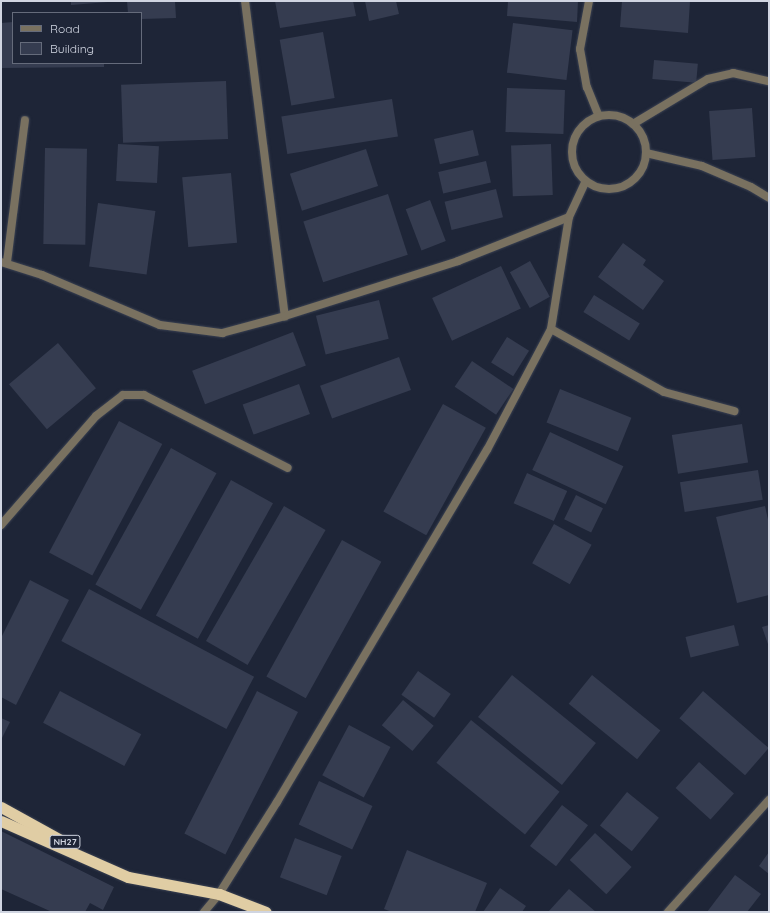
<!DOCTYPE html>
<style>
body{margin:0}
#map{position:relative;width:770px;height:913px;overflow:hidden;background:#1e2537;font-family:Quicksand,sans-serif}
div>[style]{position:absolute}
.building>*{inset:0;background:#353c50;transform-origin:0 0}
.roads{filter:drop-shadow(0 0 1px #3a4152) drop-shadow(0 0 1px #3a4152)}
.minor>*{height:8px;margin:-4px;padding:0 4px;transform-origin:4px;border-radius:4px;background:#797160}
.minor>.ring{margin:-4px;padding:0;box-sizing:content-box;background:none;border:8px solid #797160;border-radius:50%}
.tertiary>*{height:8px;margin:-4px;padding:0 4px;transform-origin:4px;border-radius:4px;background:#797160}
.trunk>*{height:11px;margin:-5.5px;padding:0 5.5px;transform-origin:5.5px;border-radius:5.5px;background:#e0cda4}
span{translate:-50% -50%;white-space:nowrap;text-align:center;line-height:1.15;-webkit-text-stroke:3px #1e2537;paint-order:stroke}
.shield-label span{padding:1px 3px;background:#1e2537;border:1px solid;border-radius:3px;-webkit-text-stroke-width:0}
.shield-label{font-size:9px;color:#d0d5e1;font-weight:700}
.frame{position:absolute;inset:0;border:2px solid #d0d5e1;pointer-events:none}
.legend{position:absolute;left:12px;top:12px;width:130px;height:52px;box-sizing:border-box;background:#1e2537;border:1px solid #656b7b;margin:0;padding:5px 7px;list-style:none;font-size:12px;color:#d0d5e1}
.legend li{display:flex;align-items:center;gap:8px;height:20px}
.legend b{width:20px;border:1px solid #656b7b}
</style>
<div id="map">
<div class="building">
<div style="clip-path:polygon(71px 1px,108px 1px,108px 2px,71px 5px)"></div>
<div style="clip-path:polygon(127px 1px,175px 1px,176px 18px,141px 19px,141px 13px,128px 13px)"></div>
<div style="clip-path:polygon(275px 1px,353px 1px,356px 16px,280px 28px)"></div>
<div style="clip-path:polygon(365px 1px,396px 1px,399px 14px,369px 21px)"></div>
<div style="clip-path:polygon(508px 1px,578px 1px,577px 22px,507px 16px)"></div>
<div style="clip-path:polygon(622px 1px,690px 1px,688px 33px,620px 27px)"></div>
<div style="clip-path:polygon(13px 22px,13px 63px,104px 63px,104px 67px,1px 68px,1px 23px)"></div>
<div style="left:513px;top:23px;width:60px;height:50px;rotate:7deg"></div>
<div style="left:323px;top:32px;width:67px;height:44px;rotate:80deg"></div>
<div style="left:654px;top:60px;width:44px;height:19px;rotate:5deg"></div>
<div style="left:226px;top:81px;width:58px;height:105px;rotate:88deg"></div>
<div style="left:507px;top:88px;width:58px;height:44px;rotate:2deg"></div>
<div style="left:392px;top:99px;width:38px;height:112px;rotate:81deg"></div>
<div style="left:752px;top:108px;width:49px;height:43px;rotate:86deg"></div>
<div style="left:473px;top:130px;width:26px;height:40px;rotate:77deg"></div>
<div style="left:118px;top:144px;width:41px;height:37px;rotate:3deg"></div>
<div style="left:551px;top:144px;width:51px;height:40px;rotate:88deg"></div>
<div style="left:45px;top:148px;width:42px;height:96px;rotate:1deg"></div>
<div style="left:366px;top:149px;width:39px;height:80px;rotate:72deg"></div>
<div style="left:486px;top:161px;width:22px;height:49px;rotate:77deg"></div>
<div style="left:231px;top:173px;width:70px;height:49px;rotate:85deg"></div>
<div style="left:496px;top:189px;width:29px;height:53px;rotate:76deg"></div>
<div style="left:388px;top:194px;width:64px;height:89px;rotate:72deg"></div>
<div style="left:430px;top:200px;width:44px;height:26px;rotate:69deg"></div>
<div style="left:98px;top:203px;width:58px;height:64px;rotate:8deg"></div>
<div style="clip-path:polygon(623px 243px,646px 260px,643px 265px,664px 281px,643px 310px,598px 277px)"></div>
<div style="left:530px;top:261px;width:41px;height:23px;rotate:61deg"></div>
<div style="left:501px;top:266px;width:47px;height:76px;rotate:65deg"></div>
<div style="left:594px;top:295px;width:54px;height:20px;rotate:32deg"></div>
<div style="left:379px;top:300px;width:40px;height:65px;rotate:76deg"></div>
<div style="left:293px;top:332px;width:36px;height:108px;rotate:69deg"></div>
<div style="left:507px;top:337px;width:26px;height:30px;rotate:32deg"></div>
<div style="left:58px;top:343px;width:59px;height:64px;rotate:50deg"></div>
<div style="left:399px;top:357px;width:35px;height:84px;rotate:70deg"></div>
<div style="left:472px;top:361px;width:50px;height:31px;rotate:34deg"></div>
<div style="left:299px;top:384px;width:32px;height:60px;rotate:70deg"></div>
<div style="left:560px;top:389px;width:77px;height:36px;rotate:22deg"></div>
<div style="left:443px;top:404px;width:49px;height:123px;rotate:29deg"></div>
<div style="left:119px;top:421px;width:49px;height:149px;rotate:28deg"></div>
<div style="left:742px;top:424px;width:39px;height:71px;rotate:81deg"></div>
<div style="left:550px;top:432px;width:81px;height:42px;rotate:25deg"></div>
<div style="left:171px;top:448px;width:52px;height:156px;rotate:29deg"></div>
<div style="left:758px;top:470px;width:30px;height:79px;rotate:81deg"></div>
<div style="left:527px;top:473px;width:44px;height:33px;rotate:24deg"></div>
<div style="left:231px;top:480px;width:48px;height:155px;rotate:29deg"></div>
<div style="left:576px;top:495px;width:30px;height:27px;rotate:26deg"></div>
<div style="left:284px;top:506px;width:48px;height:156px;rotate:30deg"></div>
<div style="clip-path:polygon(765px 506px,769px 524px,769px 595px,737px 603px,716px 517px)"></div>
<div style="left:554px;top:524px;width:43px;height:45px;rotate:29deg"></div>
<div style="left:342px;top:540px;width:45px;height:156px;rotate:29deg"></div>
<div style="clip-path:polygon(30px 580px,69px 600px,16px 705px,1px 697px,1px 638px)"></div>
<div style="left:89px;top:589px;width:187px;height:59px;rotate:28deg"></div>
<div style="left:734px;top:625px;width:21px;height:50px;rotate:76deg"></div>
<div style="clip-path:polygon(769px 625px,769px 647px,762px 627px)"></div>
<div style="left:418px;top:671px;width:40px;height:29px;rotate:35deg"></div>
<div style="left:512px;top:675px;width:108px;height:54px;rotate:39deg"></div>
<div style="left:592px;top:675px;width:88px;height:37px;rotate:39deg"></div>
<div style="left:60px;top:691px;width:92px;height:36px;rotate:28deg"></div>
<div style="left:257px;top:691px;width:46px;height:160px;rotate:27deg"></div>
<div style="left:703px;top:691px;width:87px;height:36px;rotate:41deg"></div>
<div style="left:403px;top:700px;width:40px;height:33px;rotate:40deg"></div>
<div style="clip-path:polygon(1px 718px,10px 722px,1px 740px)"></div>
<div style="left:471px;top:720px;width:114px;height:55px;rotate:39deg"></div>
<div style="left:349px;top:725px;width:47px;height:57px;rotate:28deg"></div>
<div style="left:699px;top:762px;width:47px;height:35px;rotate:42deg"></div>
<div style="left:319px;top:781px;width:59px;height:48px;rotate:25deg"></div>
<div style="left:627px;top:792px;width:41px;height:43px;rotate:39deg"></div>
<div style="left:562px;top:805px;width:33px;height:52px;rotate:38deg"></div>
<div style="clip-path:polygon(1px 831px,114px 887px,103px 910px,90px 903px,85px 912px,52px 912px,1px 889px)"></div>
<div style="left:595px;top:833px;width:50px;height:37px;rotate:43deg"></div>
<div style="left:295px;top:838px;width:50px;height:42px;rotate:21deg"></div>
<div style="clip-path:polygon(407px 850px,487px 883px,475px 912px,392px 912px,384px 909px)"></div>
<div style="clip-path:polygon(769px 852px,769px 874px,759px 866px)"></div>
<div style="clip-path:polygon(735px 875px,761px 894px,747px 912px,707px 912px)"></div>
<div style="clip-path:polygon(500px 888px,526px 906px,522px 912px,483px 912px)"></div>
<div style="clip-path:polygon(569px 889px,596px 912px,548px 912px)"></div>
</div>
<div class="roads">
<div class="minor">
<div style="left:245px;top:1px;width:318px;rotate:82.8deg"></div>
<div style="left:589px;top:1px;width:49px;rotate:100.6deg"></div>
<div style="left:580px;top:49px;width:39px;rotate:80deg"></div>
<div style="left:587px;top:87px;width:31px;rotate:68deg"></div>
<div class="ring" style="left:572px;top:115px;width:66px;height:66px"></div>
<div style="left:633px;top:124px;width:87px;rotate:-31deg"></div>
<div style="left:708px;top:79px;width:26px;rotate:-13deg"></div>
<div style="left:733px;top:73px;width:37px;rotate:13deg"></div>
<div style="left:646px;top:153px;width:57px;rotate:13.1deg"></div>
<div style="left:702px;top:166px;width:53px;rotate:23.2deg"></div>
<div style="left:751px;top:187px;width:21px;rotate:31deg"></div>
<div style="left:1px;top:262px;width:43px;rotate:17.6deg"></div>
<div style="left:42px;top:275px;width:128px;rotate:23deg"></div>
<div style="left:160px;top:325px;width:63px;rotate:7.4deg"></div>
<div style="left:222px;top:333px;width:65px;rotate:-15.1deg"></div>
<div style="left:285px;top:316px;width:182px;rotate:-17.6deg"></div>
<div style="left:458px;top:261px;width:119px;rotate:-21.6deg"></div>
<div style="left:7px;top:262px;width:143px;rotate:-82.8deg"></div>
<div style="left:551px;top:329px;width:129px;rotate:29.1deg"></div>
<div style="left:664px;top:392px;width:73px;rotate:15.2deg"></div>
<div style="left:1px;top:525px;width:145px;rotate:-48.9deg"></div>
<div style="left:96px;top:416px;width:34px;rotate:-38deg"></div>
<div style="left:123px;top:395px;width:21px"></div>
<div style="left:144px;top:395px;width:161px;rotate:26.9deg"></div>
<div style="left:204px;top:912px;width:23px;rotate:-50deg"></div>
<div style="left:219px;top:894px;width:109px;rotate:-57.8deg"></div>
<div style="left:277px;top:802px;width:410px;rotate:-59.2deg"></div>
<div style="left:487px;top:450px;width:137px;rotate:-62.1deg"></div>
<div style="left:551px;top:329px;width:113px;rotate:-80.9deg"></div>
<div style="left:569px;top:217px;width:38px;rotate:-65deg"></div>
</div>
<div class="tertiary">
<div style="left:668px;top:912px;width:151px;rotate:-48deg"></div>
</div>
<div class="trunk">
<div style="left:1px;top:807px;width:74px;rotate:29deg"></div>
<div style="left:1px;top:821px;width:139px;rotate:23.8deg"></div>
<div style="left:128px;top:877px;width:93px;rotate:10.6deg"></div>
<div style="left:219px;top:894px;width:50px;rotate:21deg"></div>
</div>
</div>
<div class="shield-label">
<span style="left:65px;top:842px">NH27</span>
</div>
<div class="frame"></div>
<ul class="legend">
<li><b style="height:5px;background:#797160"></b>Road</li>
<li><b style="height:11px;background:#353c50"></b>Building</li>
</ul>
</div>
